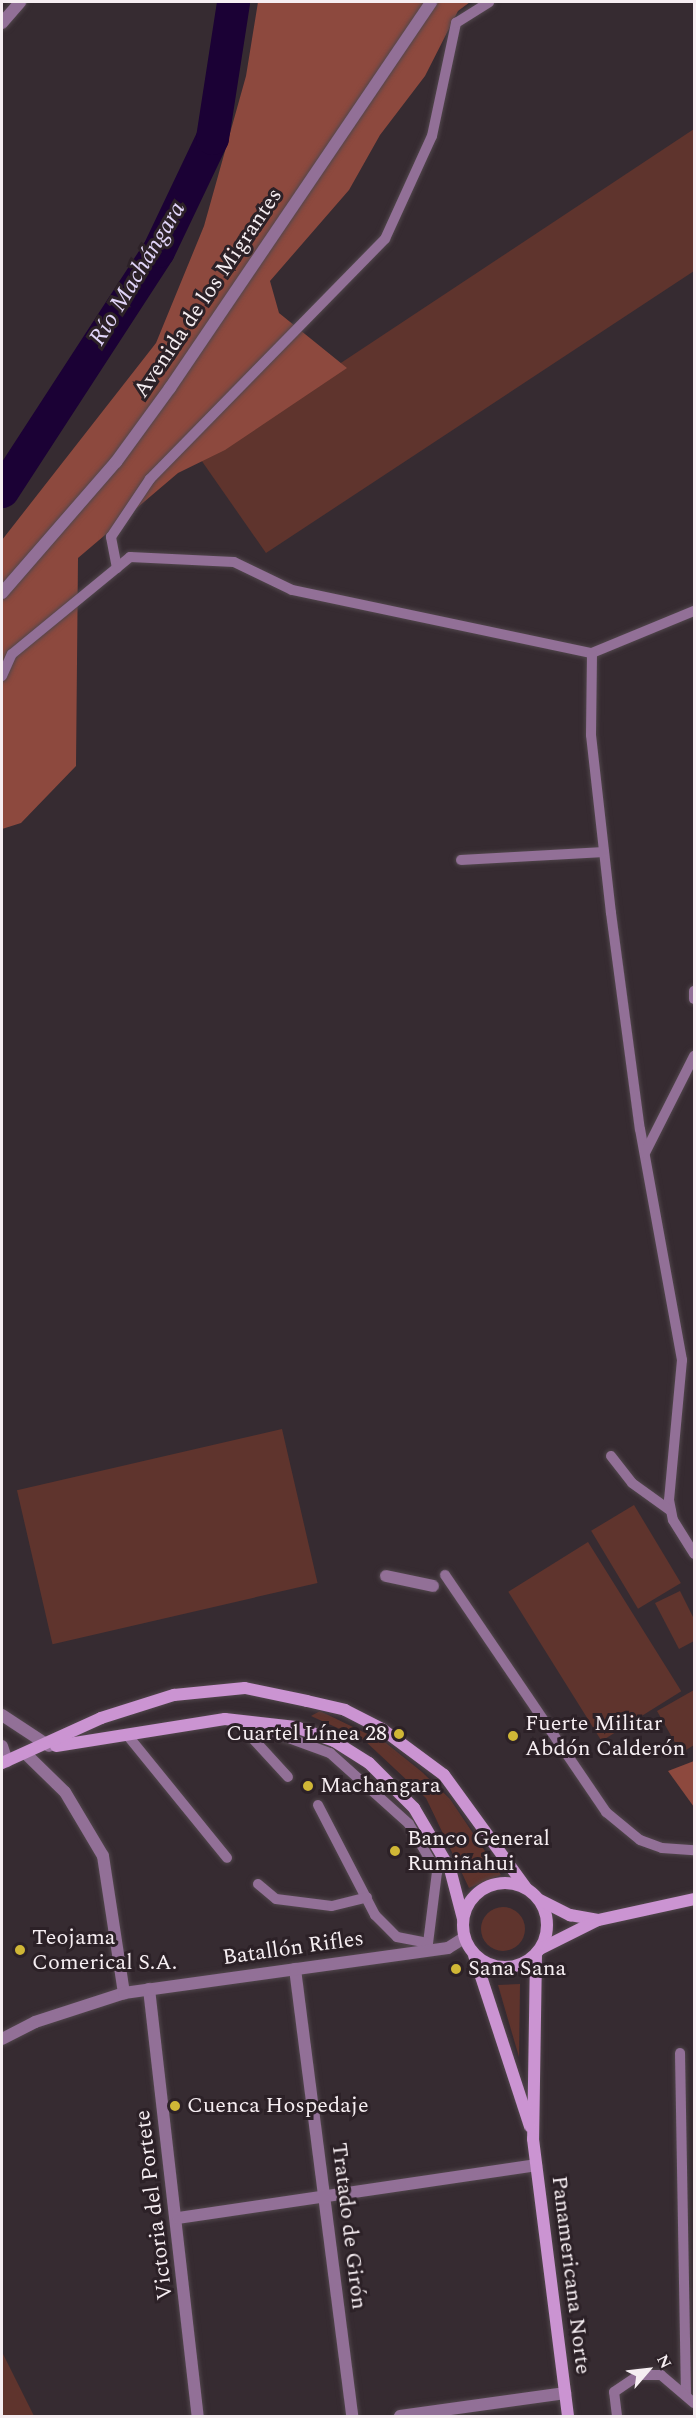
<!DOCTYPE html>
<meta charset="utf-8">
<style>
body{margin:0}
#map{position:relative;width:696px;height:2418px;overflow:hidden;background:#362b31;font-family:Spectral,serif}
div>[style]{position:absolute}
.green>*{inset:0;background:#5f342d;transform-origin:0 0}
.round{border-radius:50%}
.forest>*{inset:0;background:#8d493e}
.river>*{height:33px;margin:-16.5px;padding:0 16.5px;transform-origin:16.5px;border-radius:16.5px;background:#1b0135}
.roads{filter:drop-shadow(0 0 2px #51464c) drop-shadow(0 0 2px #51464c)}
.service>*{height:10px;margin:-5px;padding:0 5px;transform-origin:5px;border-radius:5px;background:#927097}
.minor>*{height:12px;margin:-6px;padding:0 6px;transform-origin:6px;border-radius:6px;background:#927097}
.tertiary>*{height:12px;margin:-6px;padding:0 6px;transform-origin:6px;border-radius:6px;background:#927097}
.secondary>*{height:12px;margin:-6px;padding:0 6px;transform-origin:6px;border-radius:6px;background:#cb94d2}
.secondary>.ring{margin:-6px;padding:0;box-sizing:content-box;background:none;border:12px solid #cb94d2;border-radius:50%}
.dots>*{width:16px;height:16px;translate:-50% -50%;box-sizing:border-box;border:3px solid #2c2127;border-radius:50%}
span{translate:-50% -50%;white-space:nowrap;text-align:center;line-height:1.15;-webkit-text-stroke:6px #2c2127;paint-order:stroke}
.street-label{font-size:22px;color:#f6eef2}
.poi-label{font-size:22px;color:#f6eef2}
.left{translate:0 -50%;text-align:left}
.right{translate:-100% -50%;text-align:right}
.water-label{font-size:24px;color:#e1d5f9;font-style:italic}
.frame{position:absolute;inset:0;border:3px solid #f6eef2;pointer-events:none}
.north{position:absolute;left:618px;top:2340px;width:60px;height:60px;-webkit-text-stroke:4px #2c2127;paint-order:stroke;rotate:62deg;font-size:16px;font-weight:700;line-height:24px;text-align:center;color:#f6eef2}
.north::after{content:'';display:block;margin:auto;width:21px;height:27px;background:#f6eef2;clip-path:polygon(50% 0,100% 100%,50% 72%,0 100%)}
</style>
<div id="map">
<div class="green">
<div style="clip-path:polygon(694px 129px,694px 271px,266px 553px,199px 457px)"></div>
<div style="left:282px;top:1429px;width:158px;height:272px;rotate:77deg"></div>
<div style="left:634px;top:1505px;width:91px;height:50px;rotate:59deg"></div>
<div style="left:588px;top:1542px;width:176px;height:94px;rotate:58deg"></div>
<div style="clip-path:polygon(680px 1591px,694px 1619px,694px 1641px,679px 1649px,655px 1603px)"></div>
<div style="clip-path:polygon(694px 1690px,694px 1745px,681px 1753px,657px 1711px)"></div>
<div style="clip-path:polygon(320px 1711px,386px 1743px,422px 1772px,450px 1799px,501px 1875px,469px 1888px,426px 1798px,364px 1740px,311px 1716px)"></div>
<div class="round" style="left:481px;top:1907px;width:44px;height:44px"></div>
<div style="clip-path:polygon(520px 1984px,519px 2057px,498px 1985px)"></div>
<div style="clip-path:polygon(2px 2352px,34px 2416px,2px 2416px)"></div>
</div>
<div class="forest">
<div style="clip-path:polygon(258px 2px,470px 2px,458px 11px,425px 76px,380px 135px,349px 190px,270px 281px,279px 313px,347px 368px,225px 450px,178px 473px,78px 558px,76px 766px,21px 823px,2px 829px,2px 540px,156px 343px,204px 226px,246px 76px)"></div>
<div style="clip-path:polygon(694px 1761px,694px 1807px,668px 1771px)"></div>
</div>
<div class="river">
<div style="left:2px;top:491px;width:286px;rotate:-57deg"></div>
<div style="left:158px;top:251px;width:125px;rotate:-64.5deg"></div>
<div style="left:212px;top:138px;width:138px;rotate:-81.2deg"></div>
</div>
<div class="roads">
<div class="service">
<div style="left:117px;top:568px;width:32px;rotate:-101deg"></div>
<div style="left:111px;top:537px;width:70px;rotate:-56.1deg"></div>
<div style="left:150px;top:479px;width:336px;rotate:-45.6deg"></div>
<div style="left:385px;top:239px;width:113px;rotate:-65.5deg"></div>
<div style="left:432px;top:136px;width:116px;rotate:-78deg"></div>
<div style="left:456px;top:23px;width:39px;rotate:-32deg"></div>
<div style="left:592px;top:653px;width:110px;rotate:-22.4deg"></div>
<div style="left:2px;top:676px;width:24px;rotate:-66deg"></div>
<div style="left:12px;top:654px;width:153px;rotate:-39.4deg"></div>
<div style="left:130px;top:557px;width:104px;rotate:2.8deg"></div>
<div style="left:234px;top:562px;width:64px;rotate:25.8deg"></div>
<div style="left:292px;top:590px;width:307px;rotate:11.9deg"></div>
<div style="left:592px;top:653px;width:82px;rotate:90.7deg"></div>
<div style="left:591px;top:735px;width:179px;rotate:83.6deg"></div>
<div style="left:611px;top:913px;width:218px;rotate:82.4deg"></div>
<div style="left:640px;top:1129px;width:235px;rotate:79.7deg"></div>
<div style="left:682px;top:1360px;width:141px;rotate:95.3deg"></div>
<div style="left:669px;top:1500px;width:20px;rotate:79deg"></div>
<div style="left:673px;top:1520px;width:40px;rotate:58deg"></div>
<div style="left:461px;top:860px;width:143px;rotate:-3.2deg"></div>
<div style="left:694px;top:999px;width:8px;rotate:-90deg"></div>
<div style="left:645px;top:1153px;width:109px;rotate:-63.2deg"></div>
<div style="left:611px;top:1456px;width:34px;rotate:52deg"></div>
<div style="left:632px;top:1483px;width:48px;rotate:35.7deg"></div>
<div style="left:445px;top:1575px;width:287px;rotate:55.8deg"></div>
<div style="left:606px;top:1812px;width:44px;rotate:39.5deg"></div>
<div style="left:640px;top:1840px;width:23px;rotate:20deg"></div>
<div style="left:662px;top:1848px;width:32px;rotate:4deg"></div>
<div style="left:244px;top:1729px;width:65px;rotate:47.5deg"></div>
<div style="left:247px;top:1732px;width:28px;rotate:2deg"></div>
<div style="left:275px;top:1733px;width:59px;rotate:20deg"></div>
<div style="left:330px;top:1753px;width:106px;rotate:41.9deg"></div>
<div style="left:409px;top:1824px;width:56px;rotate:59.7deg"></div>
<div style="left:437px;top:1872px;width:80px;rotate:97.2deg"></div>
<div style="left:128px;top:1736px;width:157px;rotate:50.9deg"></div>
<div style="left:318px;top:1805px;width:124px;rotate:62.6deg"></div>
<div style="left:375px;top:1915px;width:31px;rotate:45deg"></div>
<div style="left:397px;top:1937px;width:31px;rotate:11deg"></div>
<div style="left:258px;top:1884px;width:23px;rotate:40deg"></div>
<div style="left:276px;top:1899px;width:56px;rotate:7.1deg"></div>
<div style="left:332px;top:1906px;width:36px;rotate:-14deg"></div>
<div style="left:680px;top:2053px;width:341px;rotate:89deg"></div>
<div style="left:617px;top:2416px;width:24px;rotate:-97deg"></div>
<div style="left:614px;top:2392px;width:30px;rotate:-34deg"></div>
<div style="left:639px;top:2375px;width:22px"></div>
<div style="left:661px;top:2375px;width:43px;rotate:40.3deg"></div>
</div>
<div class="minor">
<div style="left:2px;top:593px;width:174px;rotate:-49deg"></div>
<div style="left:116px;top:462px;width:92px;rotate:-53.9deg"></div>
<div style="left:170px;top:388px;width:466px;rotate:-55.9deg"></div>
<div style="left:386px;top:1576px;width:48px;rotate:12deg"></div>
<div style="left:2px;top:1715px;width:56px;rotate:33.4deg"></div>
<div style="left:2px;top:1746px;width:16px;rotate:72deg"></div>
<div style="left:26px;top:1754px;width:54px;rotate:44.3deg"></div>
<div style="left:65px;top:1792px;width:74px;rotate:59.3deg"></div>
<div style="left:103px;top:1856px;width:139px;rotate:81.3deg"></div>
<div style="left:295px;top:1969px;width:451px;rotate:82.7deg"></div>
<div style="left:149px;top:1989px;width:430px;rotate:83.5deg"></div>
<div style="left:2px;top:2039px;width:37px;rotate:-27deg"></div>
<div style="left:35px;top:2022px;width:94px;rotate:-18deg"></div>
<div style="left:124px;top:1993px;width:327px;rotate:-7.9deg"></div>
<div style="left:448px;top:1948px;width:19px;rotate:-32deg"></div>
<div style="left:178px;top:2218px;width:362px;rotate:-8.4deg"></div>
<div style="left:400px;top:2416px;width:167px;rotate:-7.9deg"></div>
</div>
<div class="tertiary">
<div style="left:2px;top:23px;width:28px;rotate:-49deg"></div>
</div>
<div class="secondary">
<div style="left:56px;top:1746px;width:171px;rotate:-9.1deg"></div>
<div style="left:225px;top:1719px;width:71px;rotate:6.4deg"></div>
<div style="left:296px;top:1727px;width:40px;rotate:20.2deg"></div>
<div style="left:334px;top:1741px;width:41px;rotate:32.2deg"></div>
<div style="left:369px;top:1763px;width:64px;rotate:45deg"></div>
<div style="left:414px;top:1808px;width:71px;rotate:59.5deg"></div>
<div style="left:450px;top:1869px;width:52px;rotate:75.4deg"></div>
<div style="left:2px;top:1763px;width:109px;rotate:-24.4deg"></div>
<div style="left:101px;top:1718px;width:77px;rotate:-17.5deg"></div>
<div style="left:174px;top:1695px;width:71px;rotate:-5.6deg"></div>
<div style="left:245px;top:1688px;width:63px;rotate:11.8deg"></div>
<div style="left:307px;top:1701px;width:39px;rotate:13deg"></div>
<div style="left:345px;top:1710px;width:42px;rotate:27.2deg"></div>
<div style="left:382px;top:1729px;width:77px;rotate:36.6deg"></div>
<div style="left:444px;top:1775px;width:140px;rotate:54deg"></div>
<div class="ring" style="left:463px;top:1883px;width:72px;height:72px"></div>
<div style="left:540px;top:1900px;width:34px;rotate:27deg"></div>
<div style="left:570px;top:1915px;width:27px;rotate:10deg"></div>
<div style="left:540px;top:1949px;width:65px;rotate:-26.6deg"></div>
<div style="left:598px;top:1920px;width:98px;rotate:-12.3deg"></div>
<div style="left:536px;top:1954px;width:185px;rotate:90.9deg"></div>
<div style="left:533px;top:2139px;width:279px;rotate:82.8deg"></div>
<div style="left:474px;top:1955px;width:180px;rotate:71.9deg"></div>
</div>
</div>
<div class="dots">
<div style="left:399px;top:1734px;background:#d0b736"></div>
<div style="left:513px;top:1736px;background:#d0b736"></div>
<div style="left:308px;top:1786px;background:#d0b736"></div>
<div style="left:395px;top:1851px;background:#d0b736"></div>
<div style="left:20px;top:1950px;background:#d0b736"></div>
<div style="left:456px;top:1969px;background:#d0b736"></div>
<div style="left:175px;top:2106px;background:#d0b736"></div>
</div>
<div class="street-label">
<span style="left:208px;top:293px;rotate:-56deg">Avenida de los Migrantes</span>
<span style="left:293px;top:1948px;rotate:-8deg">Batallón Rifles</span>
<span style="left:154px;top:2205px;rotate:-97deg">Victoria del Portete</span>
<span style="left:349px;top:2226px;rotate:83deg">Tratado de Girón</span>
<span style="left:571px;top:2275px;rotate:83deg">Panamericana Norte</span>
</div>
<div class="poi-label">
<span class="left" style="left:525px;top:1736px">Fuerte Militar<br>Abdón Calderón</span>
<span class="right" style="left:387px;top:1734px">Cuartel Línea 28</span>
<span class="left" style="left:320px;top:1786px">Machangara</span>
<span class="left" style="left:407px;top:1851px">Banco General<br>Rumiñahui</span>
<span class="left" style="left:32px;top:1950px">Teojama<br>Comerical S.A.</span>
<span class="left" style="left:468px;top:1969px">Sana Sana</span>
<span class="left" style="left:187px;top:2106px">Cuenca Hospedaje</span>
</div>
<div class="water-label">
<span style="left:138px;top:274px;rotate:-59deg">Río Machángara</span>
</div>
<div class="frame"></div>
<div class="north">N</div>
</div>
